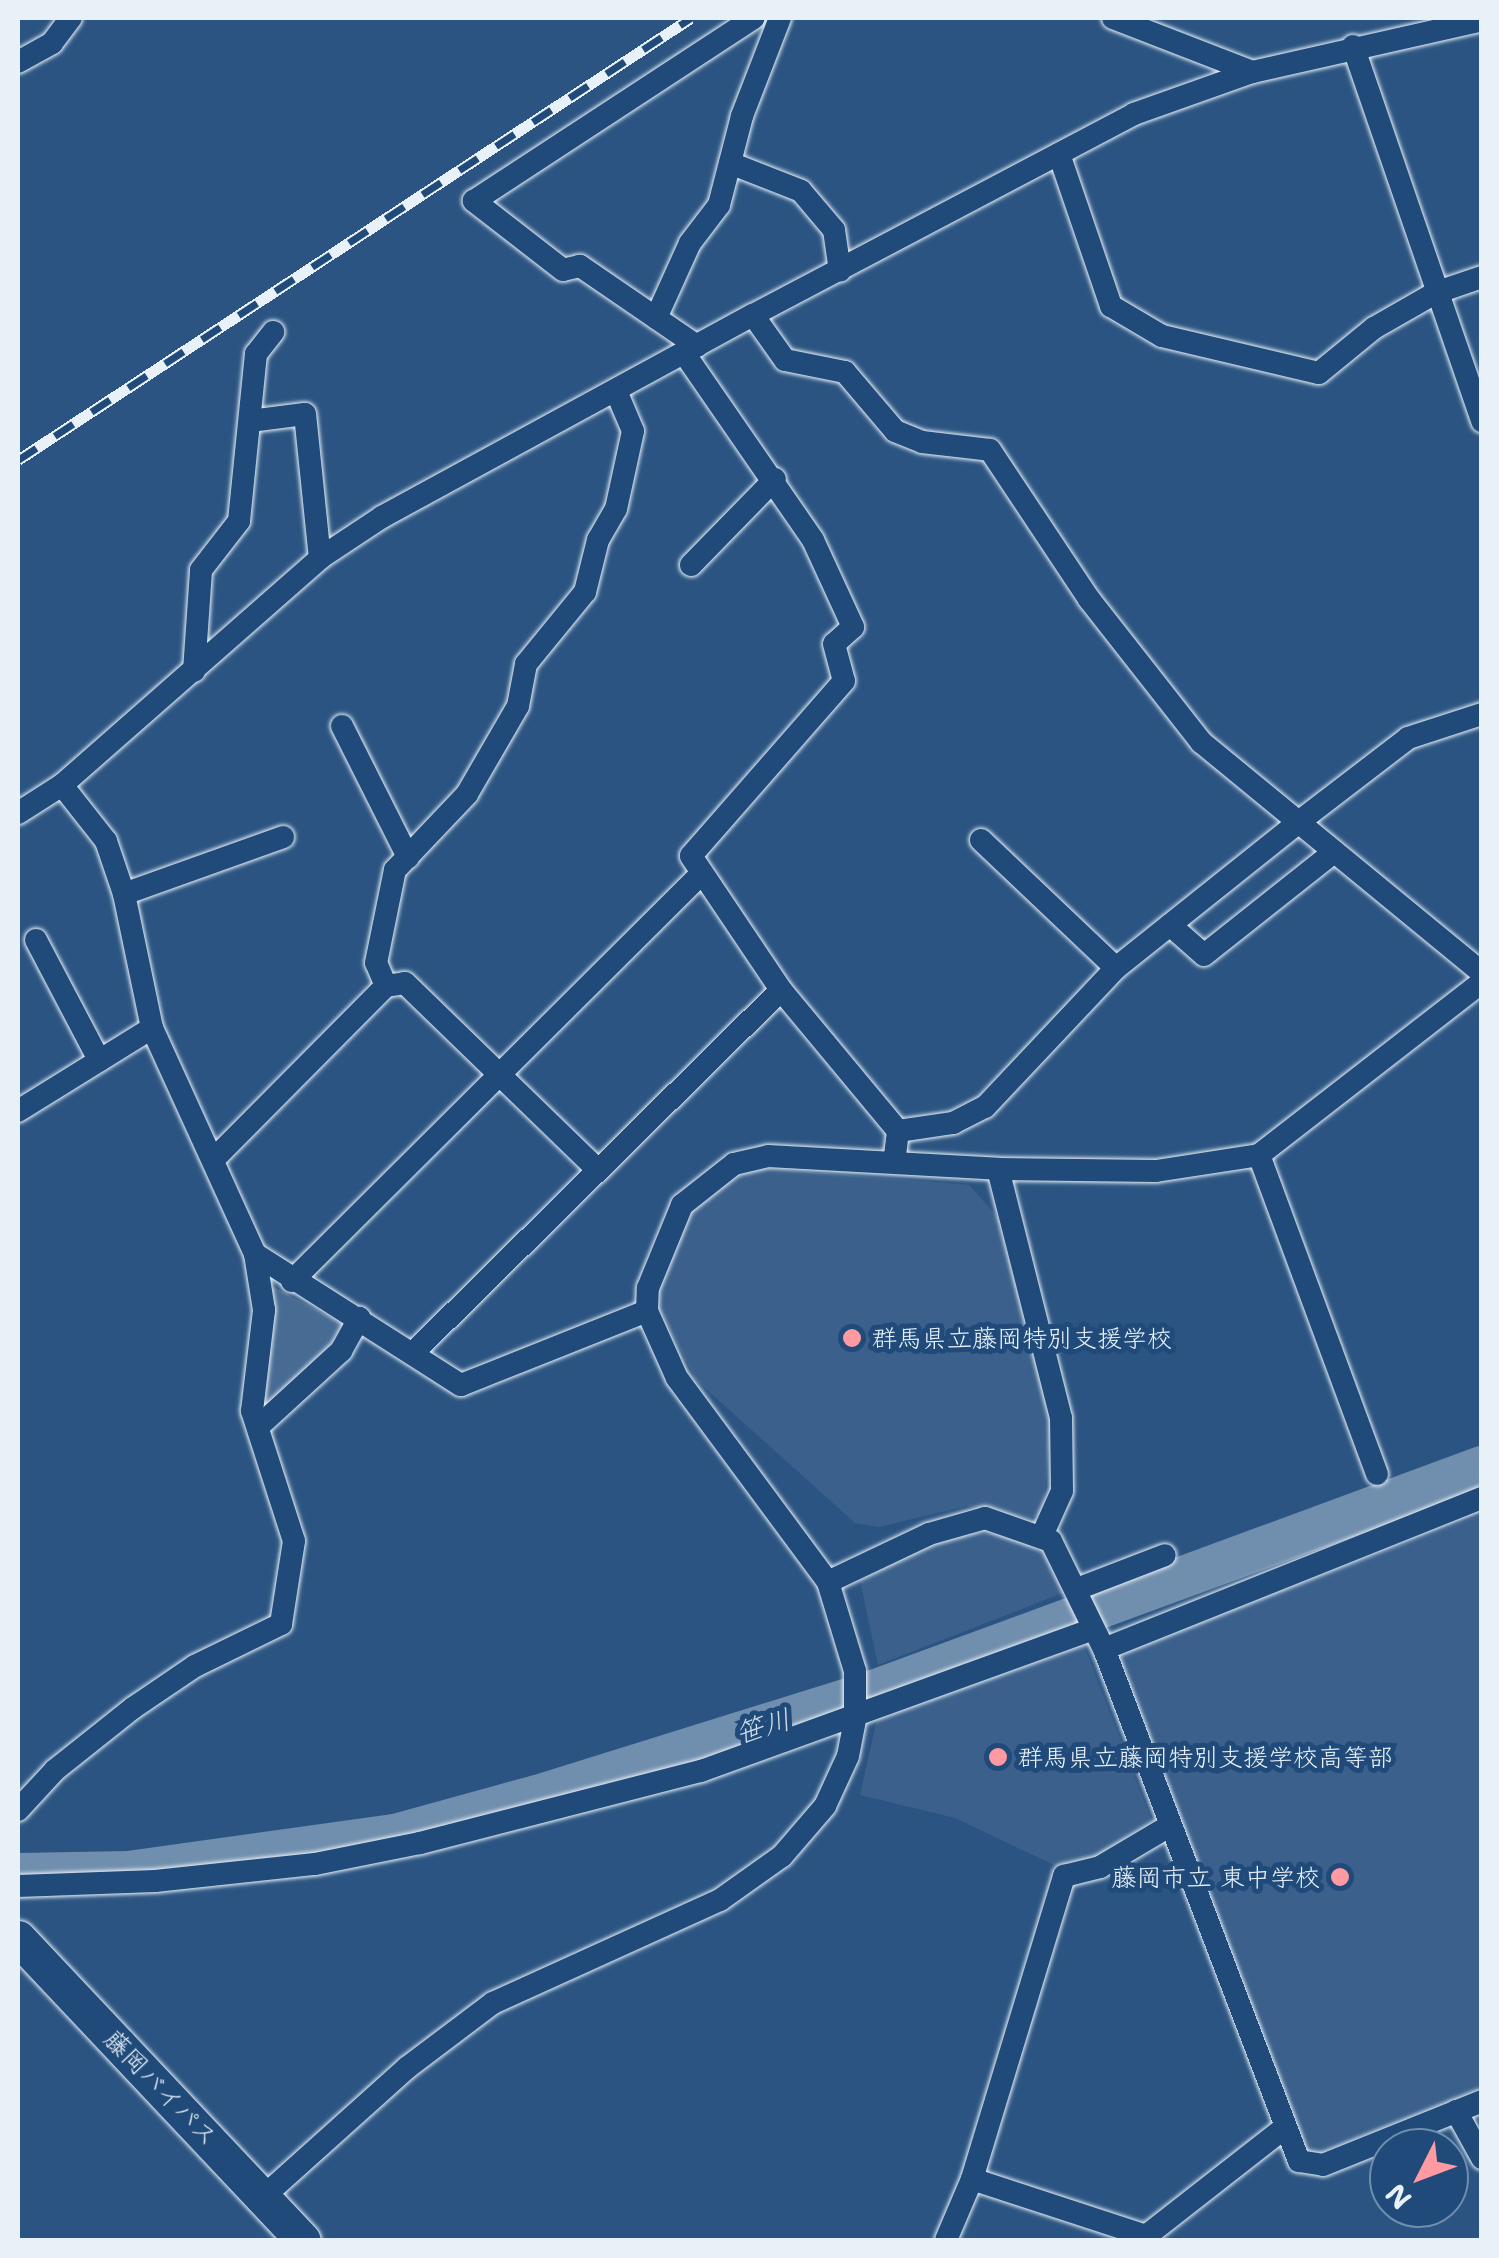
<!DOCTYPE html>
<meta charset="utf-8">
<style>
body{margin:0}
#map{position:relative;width:1499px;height:2258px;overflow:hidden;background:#2b5482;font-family:"Shantell Sans","Klee One",sans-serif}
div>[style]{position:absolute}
.built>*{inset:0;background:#3a608b}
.green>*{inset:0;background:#476b93}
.river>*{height:42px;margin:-21px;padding:0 21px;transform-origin:21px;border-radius:21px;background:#708ead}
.roads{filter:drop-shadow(0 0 2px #e8f1f8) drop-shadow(0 0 2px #e8f1f8)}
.minor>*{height:22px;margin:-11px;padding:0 11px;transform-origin:11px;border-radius:11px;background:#1f4a7a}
.highway>*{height:35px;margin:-17.5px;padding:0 17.5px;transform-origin:17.5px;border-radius:17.5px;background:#1f4a7a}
.rail>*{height:11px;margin-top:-5.5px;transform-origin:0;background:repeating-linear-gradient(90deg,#1f4a7a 0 22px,#e8f1f8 0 44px);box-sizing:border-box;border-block:2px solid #e8f1f8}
.dots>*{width:28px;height:28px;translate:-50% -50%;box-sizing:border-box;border:5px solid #1f4a7a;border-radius:50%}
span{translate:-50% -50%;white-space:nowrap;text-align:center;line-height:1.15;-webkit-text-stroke:10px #1f4a7a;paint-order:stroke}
.poi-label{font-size:25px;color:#e8f1f8}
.left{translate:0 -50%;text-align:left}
.right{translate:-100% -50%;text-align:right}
.street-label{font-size:25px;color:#e8f1f8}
.water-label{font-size:28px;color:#d0dde9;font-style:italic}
.frame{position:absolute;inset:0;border:20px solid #e8f1f8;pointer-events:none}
.north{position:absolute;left:1369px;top:2128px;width:100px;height:100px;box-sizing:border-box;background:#1f4a7a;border:2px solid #6f8dac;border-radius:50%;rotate:228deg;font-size:28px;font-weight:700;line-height:40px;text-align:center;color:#e8f1f8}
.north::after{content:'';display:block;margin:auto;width:35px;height:45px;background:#ff9aa2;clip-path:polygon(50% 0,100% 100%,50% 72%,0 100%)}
</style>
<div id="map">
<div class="built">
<div style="clip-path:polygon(761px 1168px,969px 1185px,997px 1216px,1051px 1417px,1043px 1512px,1030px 1519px,967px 1506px,879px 1527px,855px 1523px,696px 1380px,654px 1297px,689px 1208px,726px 1181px)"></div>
<div style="clip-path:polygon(1481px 1515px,1481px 2088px,1319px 2153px,1302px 2148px,1117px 1665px,1128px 1649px)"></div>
<div style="clip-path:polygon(968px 1533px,1008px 1534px,1048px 1556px,1068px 1591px,878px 1665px,860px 1581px,935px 1539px)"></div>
<div style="clip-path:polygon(1083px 1643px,1152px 1822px,1094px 1858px,1058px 1867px,955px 1818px,860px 1795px,877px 1719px)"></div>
</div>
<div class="green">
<div style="clip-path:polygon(268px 1284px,343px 1324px,326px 1351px,261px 1412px)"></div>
</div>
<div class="river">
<div style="left:18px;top:1874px;width:110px;rotate:-1deg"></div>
<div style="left:128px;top:1872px;width:270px;rotate:-7.9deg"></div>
<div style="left:395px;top:1835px;width:147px;rotate:-15.4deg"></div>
<div style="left:537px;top:1796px;width:347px;rotate:-17.3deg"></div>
<div style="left:868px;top:1693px;width:654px;rotate:-20.21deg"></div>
</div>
<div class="roads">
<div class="minor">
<div style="left:1113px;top:18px;width:149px;rotate:21.2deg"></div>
<div style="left:1353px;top:46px;width:397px;rotate:71deg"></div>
<div style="left:18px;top:62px;width:39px;rotate:-29deg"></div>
<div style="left:52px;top:43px;width:31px;rotate:-53deg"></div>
<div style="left:1059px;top:154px;width:161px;rotate:71.1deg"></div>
<div style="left:1111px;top:306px;width:59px;rotate:30.5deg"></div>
<div style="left:1162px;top:336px;width:161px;rotate:13.3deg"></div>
<div style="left:1319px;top:373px;width:71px;rotate:-39.3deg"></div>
<div style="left:1374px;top:328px;width:70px;rotate:-29.8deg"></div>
<div style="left:1435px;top:293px;width:50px;rotate:-18.8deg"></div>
<div style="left:730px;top:163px;width:76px;rotate:21.5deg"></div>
<div style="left:801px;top:191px;width:51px;rotate:49.8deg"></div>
<div style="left:834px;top:230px;width:41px;rotate:81.7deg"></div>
<div style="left:753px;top:315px;width:55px;rotate:54.6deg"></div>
<div style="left:785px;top:360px;width:61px;rotate:11.3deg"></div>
<div style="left:845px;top:372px;width:77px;rotate:49.7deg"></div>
<div style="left:895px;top:431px;width:29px;rotate:22deg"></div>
<div style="left:922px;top:442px;width:68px;rotate:6.7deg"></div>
<div style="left:990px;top:450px;width:179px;rotate:56.4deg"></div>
<div style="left:1089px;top:599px;width:182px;rotate:51.9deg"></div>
<div style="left:1201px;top:742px;width:364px;rotate:39.4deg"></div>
<div style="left:656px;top:318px;width:82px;rotate:-65.6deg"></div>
<div style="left:690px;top:243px;width:48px;rotate:-52.7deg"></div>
<div style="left:719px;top:205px;width:92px;rotate:-75.5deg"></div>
<div style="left:742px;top:116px;width:105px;rotate:-68.8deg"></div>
<div style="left:697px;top:346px;width:142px;rotate:-145.6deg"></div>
<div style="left:580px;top:266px;width:17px;rotate:167deg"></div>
<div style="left:563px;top:270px;width:113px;rotate:-142.2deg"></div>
<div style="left:474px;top:201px;width:334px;rotate:-33.2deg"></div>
<div style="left:684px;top:353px;width:227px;rotate:55.4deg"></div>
<div style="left:813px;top:540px;width:96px;rotate:65.3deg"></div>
<div style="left:853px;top:627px;width:25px;rotate:138deg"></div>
<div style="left:834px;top:644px;width:38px;rotate:75deg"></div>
<div style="left:844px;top:681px;width:232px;rotate:131.2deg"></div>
<div style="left:691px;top:856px;width:161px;rotate:56.1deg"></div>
<div style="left:781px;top:990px;width:183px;rotate:50.3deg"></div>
<div style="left:898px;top:1131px;width:31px;rotate:97deg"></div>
<div style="left:250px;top:421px;width:55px;rotate:-7.3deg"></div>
<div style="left:305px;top:414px;width:145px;rotate:84.1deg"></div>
<div style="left:691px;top:565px;width:120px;rotate:-45.7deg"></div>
<div style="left:194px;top:671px;width:101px;rotate:-86deg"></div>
<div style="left:201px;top:570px;width:62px;rotate:-52.2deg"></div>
<div style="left:239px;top:521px;width:168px;rotate:-84.2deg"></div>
<div style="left:256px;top:354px;width:28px;rotate:-52deg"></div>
<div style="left:342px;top:726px;width:147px;rotate:63.3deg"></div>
<div style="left:18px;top:813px;width:52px;rotate:-32.5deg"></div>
<div style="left:62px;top:785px;width:344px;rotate:-41.3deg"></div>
<div style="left:320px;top:558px;width:74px;rotate:-33.5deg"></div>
<div style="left:382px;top:517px;width:422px;rotate:-28.6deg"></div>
<div style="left:753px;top:315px;width:431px;rotate:-27.8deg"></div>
<div style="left:1134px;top:114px;width:125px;rotate:-19.6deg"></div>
<div style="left:1252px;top:72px;width:236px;rotate:-12.7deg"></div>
<div style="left:981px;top:840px;width:186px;rotate:43.5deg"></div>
<div style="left:124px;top:894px;width:169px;rotate:-19.7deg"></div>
<div style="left:1170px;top:925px;width:45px;rotate:41.4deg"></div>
<div style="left:1204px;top:955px;width:166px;rotate:-38.4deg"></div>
<div style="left:36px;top:940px;width:136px;rotate:62.3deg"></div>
<div style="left:386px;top:986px;width:19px;rotate:-9deg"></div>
<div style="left:405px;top:983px;width:267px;rotate:44.1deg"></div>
<div style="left:18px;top:1111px;width:158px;rotate:-31.8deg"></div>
<div style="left:898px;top:1131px;width:56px;rotate:-8.3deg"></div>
<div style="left:953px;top:1123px;width:36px;rotate:-27deg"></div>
<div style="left:985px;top:1107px;width:191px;rotate:-46.7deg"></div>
<div style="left:1116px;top:968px;width:236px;rotate:-38.6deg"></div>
<div style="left:1300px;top:821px;width:136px;rotate:-37.5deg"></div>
<div style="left:1408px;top:738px;width:78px;rotate:-18deg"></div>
<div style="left:1259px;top:1155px;width:340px;rotate:69.7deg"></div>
<div style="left:215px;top:1158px;width:243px;rotate:-45.2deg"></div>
<div style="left:386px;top:986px;width:25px;rotate:-113deg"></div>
<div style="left:376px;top:963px;width:95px;rotate:-78.5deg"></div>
<div style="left:395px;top:870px;width:105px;rotate:-46.5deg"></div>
<div style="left:467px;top:794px;width:102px;rotate:-59.9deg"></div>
<div style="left:518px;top:706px;width:43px;rotate:-79.2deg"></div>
<div style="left:526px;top:664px;width:93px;rotate:-50.7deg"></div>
<div style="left:585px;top:592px;width:54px;rotate:-76deg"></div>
<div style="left:598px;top:540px;width:36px;rotate:-60deg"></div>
<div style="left:616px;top:509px;width:80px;rotate:-77.7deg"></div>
<div style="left:633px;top:431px;width:43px;rotate:-113deg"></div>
<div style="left:998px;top:1169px;width:158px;rotate:0.7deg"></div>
<div style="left:1156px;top:1171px;width:104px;rotate:-8.8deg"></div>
<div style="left:1259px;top:1155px;width:282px;rotate:-37.8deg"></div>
<div style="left:255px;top:1254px;width:244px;rotate:32.5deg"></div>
<div style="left:461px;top:1385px;width:200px;rotate:-21.7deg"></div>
<div style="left:647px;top:1311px;width:73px;rotate:65.9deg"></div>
<div style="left:677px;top:1378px;width:254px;rotate:53.5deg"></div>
<div style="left:828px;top:1582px;width:112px;rotate:-25.4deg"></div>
<div style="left:929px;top:1534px;width:58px;rotate:-15.9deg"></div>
<div style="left:985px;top:1518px;width:70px;rotate:19.2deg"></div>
<div style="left:1051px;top:1541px;width:120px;rotate:63.9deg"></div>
<div style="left:1104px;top:1649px;width:548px;rotate:69.15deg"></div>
<div style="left:1299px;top:2161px;width:24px;rotate:9deg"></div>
<div style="left:1323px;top:2165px;width:171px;rotate:-21.9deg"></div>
<div style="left:292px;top:1281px;width:574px;rotate:-44.86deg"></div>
<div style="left:647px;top:1311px;width:23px;rotate:-88deg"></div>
<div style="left:648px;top:1288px;width:90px;rotate:-67.7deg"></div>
<div style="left:682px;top:1205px;width:66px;rotate:-38.3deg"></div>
<div style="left:734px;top:1164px;width:35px;rotate:-13deg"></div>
<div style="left:768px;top:1156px;width:230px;rotate:3.2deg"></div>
<div style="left:998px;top:1169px;width:257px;rotate:75.8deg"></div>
<div style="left:1061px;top:1418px;width:73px;rotate:89.2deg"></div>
<div style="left:1062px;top:1491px;width:51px;rotate:114.1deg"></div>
<div style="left:413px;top:1353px;width:517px;rotate:-44.61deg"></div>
<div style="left:258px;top:1427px;width:113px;rotate:-42.5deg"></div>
<div style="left:341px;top:1351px;width:38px;rotate:-61deg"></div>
<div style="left:1077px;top:1589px;width:94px;rotate:-21.1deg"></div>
<div style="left:1104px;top:1649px;width:407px;rotate:-21.8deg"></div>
<div style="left:18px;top:1810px;width:54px;rotate:-47.2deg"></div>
<div style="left:55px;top:1770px;width:100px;rotate:-38.5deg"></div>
<div style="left:133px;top:1708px;width:75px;rotate:-34.1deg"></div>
<div style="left:195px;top:1666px;width:96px;rotate:-26deg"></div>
<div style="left:281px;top:1624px;width:84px;rotate:-81.1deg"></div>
<div style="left:294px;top:1541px;width:137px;rotate:-107.9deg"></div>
<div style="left:252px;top:1411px;width:102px;rotate:-83.2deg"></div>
<div style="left:264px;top:1310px;width:57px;rotate:-99.1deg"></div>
<div style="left:255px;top:1254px;width:248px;rotate:-114.5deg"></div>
<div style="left:152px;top:1028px;width:137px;rotate:-101.8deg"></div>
<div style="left:124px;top:894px;width:56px;rotate:-108.8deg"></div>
<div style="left:106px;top:841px;width:71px;rotate:-128.2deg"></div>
<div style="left:18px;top:1886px;width:137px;rotate:-2.1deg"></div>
<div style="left:155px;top:1881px;width:161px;rotate:-6.1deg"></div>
<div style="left:315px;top:1864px;width:107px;rotate:-11.3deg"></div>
<div style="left:420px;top:1843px;width:290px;rotate:-14.4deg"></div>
<div style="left:701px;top:1771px;width:417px;rotate:-19.9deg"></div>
<div style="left:1456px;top:2111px;width:54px;rotate:61deg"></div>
<div style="left:972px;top:2179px;width:183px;rotate:18.1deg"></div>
<div style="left:1146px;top:2236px;width:175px;rotate:-38deg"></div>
<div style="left:263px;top:2197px;width:195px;rotate:-41.9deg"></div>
<div style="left:408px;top:2067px;width:106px;rotate:-37deg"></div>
<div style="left:493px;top:2003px;width:249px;rotate:-24.4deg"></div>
<div style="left:720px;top:1900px;width:76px;rotate:-35.4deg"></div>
<div style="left:782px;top:1856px;width:66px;rotate:-49.3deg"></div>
<div style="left:825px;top:1806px;width:55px;rotate:-65.3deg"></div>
<div style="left:848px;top:1756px;width:38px;rotate:-79deg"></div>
<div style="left:855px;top:1719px;width:48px;rotate:-90deg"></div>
<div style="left:855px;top:1671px;width:93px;rotate:-106.9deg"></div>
<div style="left:946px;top:2240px;width:66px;rotate:-66.9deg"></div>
<div style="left:972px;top:2179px;width:317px;rotate:-73.1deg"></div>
<div style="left:1064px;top:1876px;width:37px;rotate:-14deg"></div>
<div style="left:1100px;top:1867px;width:77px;rotate:-30.6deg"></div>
</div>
<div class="highway">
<div style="left:18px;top:1938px;width:415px;rotate:46.7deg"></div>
</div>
</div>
<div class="rail">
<div style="left:18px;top:460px;width:805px;rotate:-33.3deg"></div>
</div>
<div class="dots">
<div style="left:852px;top:1338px;background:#ff9aa2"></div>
<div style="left:998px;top:1757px;background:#ff9aa2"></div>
<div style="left:1340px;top:1877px;background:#ff9aa2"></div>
</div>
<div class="poi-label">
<span class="left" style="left:872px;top:1338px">群馬県立藤岡特別支援学校</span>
<span class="left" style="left:1018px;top:1757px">群馬県立藤岡特別支援学校高等部</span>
<span class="right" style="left:1320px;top:1877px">藤岡市立 東中学校</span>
</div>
<div class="street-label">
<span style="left:161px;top:2088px;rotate:46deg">藤岡バイパス</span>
</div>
<div class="water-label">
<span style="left:763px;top:1726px;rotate:-17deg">笹川</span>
</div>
<div class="frame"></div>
<div class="north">N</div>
</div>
